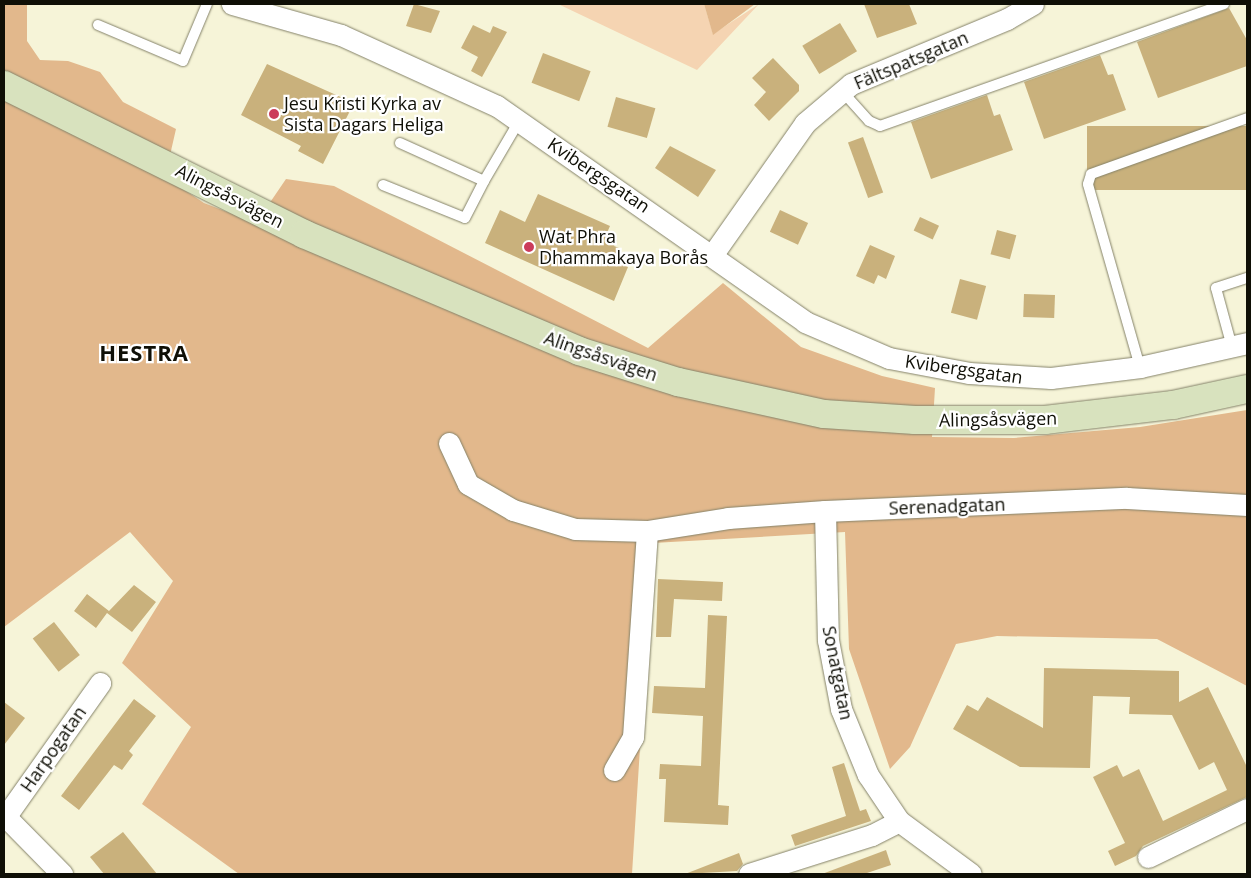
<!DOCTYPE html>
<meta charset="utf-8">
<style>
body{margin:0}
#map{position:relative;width:1251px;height:878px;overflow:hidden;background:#f6f4d8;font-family:"Open Sans",sans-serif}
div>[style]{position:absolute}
.green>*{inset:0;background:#f5d4b2}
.forest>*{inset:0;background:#e2b88c}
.building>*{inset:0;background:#c9b17c;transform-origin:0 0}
.roads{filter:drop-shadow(0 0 1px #848269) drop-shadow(0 0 1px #848269)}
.service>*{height:10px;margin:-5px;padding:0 5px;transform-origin:5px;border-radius:5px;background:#fff}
.minor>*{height:21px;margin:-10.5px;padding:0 10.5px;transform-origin:10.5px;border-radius:10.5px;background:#fff}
.secondary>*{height:28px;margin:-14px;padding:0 14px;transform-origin:14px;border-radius:14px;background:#d8e2be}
.dots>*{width:14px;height:14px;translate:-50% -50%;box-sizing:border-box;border:2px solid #fff;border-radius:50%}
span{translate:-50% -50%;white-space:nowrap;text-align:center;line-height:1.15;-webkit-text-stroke:4.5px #fff;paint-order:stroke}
.street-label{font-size:18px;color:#0f0f06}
.poi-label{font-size:18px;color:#0f0f06}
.left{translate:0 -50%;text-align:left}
.district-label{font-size:22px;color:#0f0f06;font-weight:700;letter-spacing:1px}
.frame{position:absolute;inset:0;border:5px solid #0f0f06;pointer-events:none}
</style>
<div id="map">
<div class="green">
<div style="clip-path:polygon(558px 4px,704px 4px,713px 34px,759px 4px,697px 70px)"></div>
</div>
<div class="forest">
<div style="clip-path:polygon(4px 4px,27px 4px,27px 41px,40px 60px,68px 61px,100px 72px,123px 102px,176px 129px,165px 177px,204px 203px,256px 223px,286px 179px,334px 186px,648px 348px,723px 283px,801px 347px,882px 376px,935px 388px,932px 437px,1014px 438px,1140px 427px,1247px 410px,1247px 686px,1157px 639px,997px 636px,956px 644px,910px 747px,890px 769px,849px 649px,845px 532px,653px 543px,632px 874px,239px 874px,142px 804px,191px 727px,122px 663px,173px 581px,130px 532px,4px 627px)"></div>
<div style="clip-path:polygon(704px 4px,755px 4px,713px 35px)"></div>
</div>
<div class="building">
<div style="clip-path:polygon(414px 4px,440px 11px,431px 33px,406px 26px)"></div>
<div style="clip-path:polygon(864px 4px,909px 4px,917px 24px,877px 38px)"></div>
<div style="clip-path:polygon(1229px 8px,1247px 40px,1247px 66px,1158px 98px,1137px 42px)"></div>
<div style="left:840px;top:23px;width:33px;height:44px;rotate:59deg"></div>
<div style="clip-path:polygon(473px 25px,490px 33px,493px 26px,507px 32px,482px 77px,471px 71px,478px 57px,461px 48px)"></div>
<div style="left:543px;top:53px;width:51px;height:32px;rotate:21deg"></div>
<div style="clip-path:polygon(1100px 55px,1108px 75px,1113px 74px,1126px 110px,1044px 139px,1024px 82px)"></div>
<div style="clip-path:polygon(773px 58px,799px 85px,799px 91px,769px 121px,754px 105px,766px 92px,752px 78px)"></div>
<div style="clip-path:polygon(267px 64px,354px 103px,323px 164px,298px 151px,301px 146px,241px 115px)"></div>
<div style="clip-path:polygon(987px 95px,994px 116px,1000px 114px,1013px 150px,931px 179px,911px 122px)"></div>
<div style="left:616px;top:97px;width:41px;height:31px;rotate:16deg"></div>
<div style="left:1247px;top:126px;width:64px;height:160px;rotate:90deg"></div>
<div style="left:863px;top:137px;width:59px;height:16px;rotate:70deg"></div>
<div style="clip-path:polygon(670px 146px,716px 170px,698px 197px,655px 168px)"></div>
<div style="clip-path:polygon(538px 194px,610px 226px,606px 235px,617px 240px,614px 246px,619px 248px,613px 260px,628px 267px,614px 301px,485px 243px,500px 210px,525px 222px)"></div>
<div style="left:780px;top:210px;width:31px;height:24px;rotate:25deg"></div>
<div style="left:920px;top:217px;width:21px;height:15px;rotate:25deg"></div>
<div style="left:997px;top:230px;width:20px;height:25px;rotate:15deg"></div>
<div style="clip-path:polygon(870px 245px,895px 256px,886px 279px,878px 275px,874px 284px,856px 276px)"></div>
<div style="left:960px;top:279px;width:27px;height:35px;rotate:15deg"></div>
<div style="left:1024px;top:294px;width:31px;height:23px;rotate:2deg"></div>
<div style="clip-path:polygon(658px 579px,723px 582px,722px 601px,674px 599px,671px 637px,656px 637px)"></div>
<div style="clip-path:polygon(134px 585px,156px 602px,132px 632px,107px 613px,96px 628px,74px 611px,87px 594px,109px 611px)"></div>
<div style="clip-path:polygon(708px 615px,727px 616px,718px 805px,729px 806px,728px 825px,664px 822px,666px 779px,659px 779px,660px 764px,701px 766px,703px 716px,652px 713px,654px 686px,705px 688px)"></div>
<div style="left:54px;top:622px;width:42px;height:27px;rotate:52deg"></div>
<div style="clip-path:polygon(1044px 668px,1179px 671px,1179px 702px,1208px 687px,1247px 767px,1247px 797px,1143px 846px,1136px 856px,1115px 866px,1108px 851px,1125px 843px,1093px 777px,1117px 765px,1123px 777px,1139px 769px,1163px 821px,1227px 790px,1214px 762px,1199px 770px,1172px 715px,1129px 714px,1130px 697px,1093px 696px,1090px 768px,1020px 767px,953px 729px,967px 705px,978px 711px,987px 697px,1043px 728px)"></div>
<div style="clip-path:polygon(134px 699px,156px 716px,129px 751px,133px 755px,122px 770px,114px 765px,79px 810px,61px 796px)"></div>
<div style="clip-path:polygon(4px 702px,25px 718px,4px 745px)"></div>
<div style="clip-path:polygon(844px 763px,860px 811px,866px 809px,871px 821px,795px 846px,791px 835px,846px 816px,832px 767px)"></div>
<div style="clip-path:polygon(123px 832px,157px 874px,104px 874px,90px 857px)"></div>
<div style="clip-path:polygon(886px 850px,891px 865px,864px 874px,822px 874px)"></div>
<div style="clip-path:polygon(739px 853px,743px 864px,737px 871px,685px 874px)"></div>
</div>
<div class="roads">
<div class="service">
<div style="left:98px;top:25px;width:92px;rotate:23deg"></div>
<div style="left:183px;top:61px;width:62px;rotate:-67.2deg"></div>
<div style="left:842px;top:91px;width:40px;rotate:48deg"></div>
<div style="left:869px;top:121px;width:12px;rotate:24deg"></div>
<div style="left:880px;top:126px;width:365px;rotate:-19.5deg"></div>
<div style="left:400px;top:143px;width:92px;rotate:24.3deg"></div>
<div style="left:484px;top:181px;width:69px;rotate:-59.7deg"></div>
<div style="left:383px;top:185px;width:88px;rotate:21.9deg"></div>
<div style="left:465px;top:218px;width:42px;rotate:-62.8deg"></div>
<div style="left:1232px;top:347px;width:61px;rotate:-105.2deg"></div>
<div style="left:1216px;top:288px;width:33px;rotate:-18deg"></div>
<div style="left:1140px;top:367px;width:190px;rotate:-105.9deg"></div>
<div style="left:1088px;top:184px;width:10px;rotate:-73deg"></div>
<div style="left:1091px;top:174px;width:166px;rotate:-19.7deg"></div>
</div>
<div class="minor">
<div style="left:232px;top:4px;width:113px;rotate:15.9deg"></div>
<div style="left:341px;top:35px;width:171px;rotate:24.5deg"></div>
<div style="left:497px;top:106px;width:376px;rotate:35deg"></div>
<div style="left:805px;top:322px;width:91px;rotate:23.2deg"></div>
<div style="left:889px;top:358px;width:81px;rotate:10.6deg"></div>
<div style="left:969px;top:373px;width:82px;rotate:3.5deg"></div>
<div style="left:1051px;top:378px;width:90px;rotate:-7deg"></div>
<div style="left:1140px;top:367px;width:110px;rotate:-12.6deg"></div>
<div style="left:713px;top:254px;width:160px;rotate:-54.9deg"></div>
<div style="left:805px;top:123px;width:60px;rotate:-40.3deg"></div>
<div style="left:851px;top:84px;width:169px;rotate:-22.6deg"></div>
<div style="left:1007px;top:19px;width:30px;rotate:-30deg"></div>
<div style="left:449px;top:443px;width:45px;rotate:65.1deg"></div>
<div style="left:468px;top:484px;width:52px;rotate:30deg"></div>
<div style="left:513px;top:510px;width:65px;rotate:17deg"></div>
<div style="left:575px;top:529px;width:72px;rotate:1.6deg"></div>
<div style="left:647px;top:531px;width:82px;rotate:-9.1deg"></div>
<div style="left:728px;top:518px;width:97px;rotate:-4.1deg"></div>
<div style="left:825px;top:511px;width:302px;rotate:-2.5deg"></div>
<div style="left:1127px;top:498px;width:120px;rotate:3.3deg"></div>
<div style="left:825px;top:511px;width:129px;rotate:88.7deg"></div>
<div style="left:828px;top:640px;width:70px;rotate:79.3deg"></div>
<div style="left:841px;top:709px;width:71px;rotate:67.8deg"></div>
<div style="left:868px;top:775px;width:55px;rotate:56deg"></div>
<div style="left:899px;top:821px;width:89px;rotate:36.4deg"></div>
<div style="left:614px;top:770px;width:38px;rotate:-60deg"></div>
<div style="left:633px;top:737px;width:206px;rotate:-86.1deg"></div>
<div style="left:4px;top:815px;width:83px;rotate:45.5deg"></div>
<div style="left:6px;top:816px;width:163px;rotate:-54.7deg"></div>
<div style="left:1148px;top:857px;width:110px;rotate:-25.9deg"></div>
<div style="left:749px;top:874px;width:129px;rotate:-17.6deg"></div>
<div style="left:872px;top:835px;width:30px;rotate:-27deg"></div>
</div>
<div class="secondary">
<div style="left:4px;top:85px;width:335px;rotate:26.4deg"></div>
<div style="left:304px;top:234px;width:299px;rotate:23deg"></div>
<div style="left:579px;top:351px;width:104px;rotate:17.4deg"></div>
<div style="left:678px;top:382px;width:149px;rotate:12.4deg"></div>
<div style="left:824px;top:414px;width:91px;rotate:3.8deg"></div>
<div style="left:915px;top:420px;width:130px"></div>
<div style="left:1045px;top:420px;width:129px;rotate:-6.7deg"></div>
<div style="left:1173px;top:405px;width:76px;rotate:-12.2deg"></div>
</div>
</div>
<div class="dots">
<div style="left:274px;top:114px;background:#cb3b5b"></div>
<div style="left:529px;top:247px;background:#cb3b5b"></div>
</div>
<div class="street-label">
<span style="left:911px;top:60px;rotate:-23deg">Fältspatsgatan</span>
<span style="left:599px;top:175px;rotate:34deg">Kvibergsgatan</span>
<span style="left:230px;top:196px;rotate:27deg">Alingsåsvägen</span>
<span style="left:601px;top:356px;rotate:19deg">Alingsåsvägen</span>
<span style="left:964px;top:369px;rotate:8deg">Kvibergsgatan</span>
<span style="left:998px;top:419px;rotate:-1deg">Alingsåsvägen</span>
<span style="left:947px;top:506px;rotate:-2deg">Serenadgatan</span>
<span style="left:838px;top:673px;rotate:79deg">Sonatgatan</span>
<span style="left:53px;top:749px;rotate:-55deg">Harpogatan</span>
</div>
<div class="poi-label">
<span class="left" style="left:284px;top:114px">Jesu Kristi Kyrka av<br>Sista Dagars Heliga</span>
<span class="left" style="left:539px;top:247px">Wat Phra<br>Dhammakaya Borås</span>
</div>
<div class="district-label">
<span style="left:144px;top:353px">HESTRA</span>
</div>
<div class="frame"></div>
</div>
